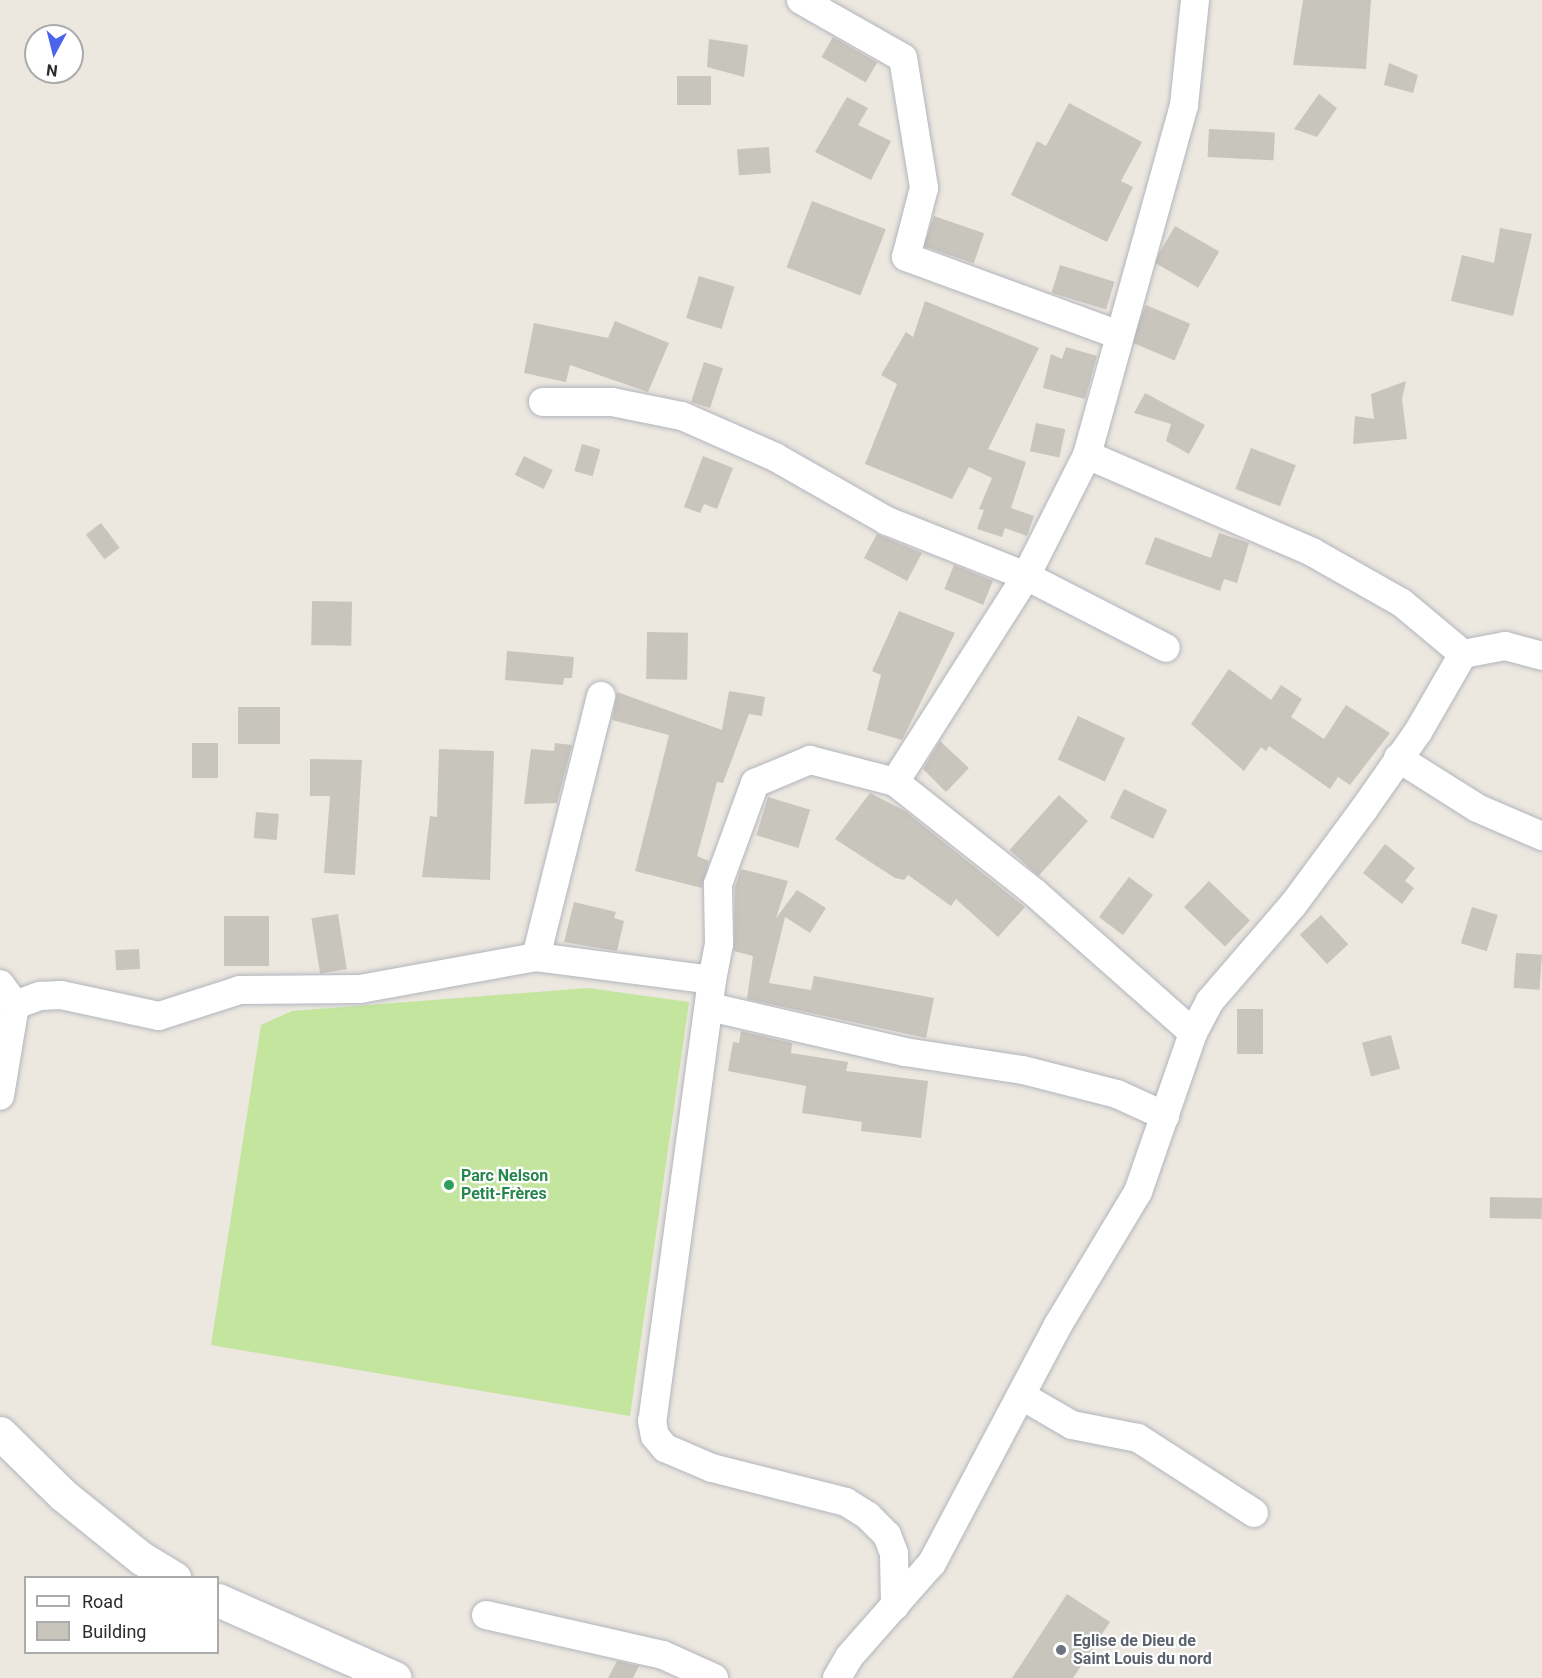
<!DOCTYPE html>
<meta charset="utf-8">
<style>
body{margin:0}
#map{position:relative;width:1542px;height:1678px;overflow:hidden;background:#ece7df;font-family:Roboto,sans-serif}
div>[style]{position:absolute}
.pitch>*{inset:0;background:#c3e59d}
.building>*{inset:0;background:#c8c5bd;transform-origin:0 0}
.roads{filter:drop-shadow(0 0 2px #b2b5be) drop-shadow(0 0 2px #b2b5be)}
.street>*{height:28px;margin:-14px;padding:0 14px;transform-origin:14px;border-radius:14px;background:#fff}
.secondary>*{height:33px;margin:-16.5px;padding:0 16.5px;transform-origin:16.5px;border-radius:16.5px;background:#fff}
.dots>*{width:16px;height:16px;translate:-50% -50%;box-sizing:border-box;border:3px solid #fff;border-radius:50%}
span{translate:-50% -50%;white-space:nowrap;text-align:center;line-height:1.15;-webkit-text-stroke:4.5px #fff;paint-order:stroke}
.leisure-label{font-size:16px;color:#27864d;font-weight:700}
.left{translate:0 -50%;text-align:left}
.worship-label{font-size:16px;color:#5b616d;font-weight:700}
.legend{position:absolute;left:24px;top:1576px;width:195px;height:78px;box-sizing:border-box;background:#fff;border:2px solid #ababab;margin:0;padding:8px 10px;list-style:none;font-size:18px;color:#2c2c2c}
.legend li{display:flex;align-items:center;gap:12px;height:30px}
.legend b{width:30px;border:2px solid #ababab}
.north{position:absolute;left:24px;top:24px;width:60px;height:60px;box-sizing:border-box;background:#fff;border:2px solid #ababab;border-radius:50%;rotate:187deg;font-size:16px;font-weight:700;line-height:24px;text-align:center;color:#2c2c2c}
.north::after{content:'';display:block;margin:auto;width:21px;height:27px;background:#4c64ec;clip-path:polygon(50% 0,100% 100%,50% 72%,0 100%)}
</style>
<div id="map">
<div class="pitch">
<div style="clip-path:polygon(588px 988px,689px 1002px,630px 1416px,211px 1345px,261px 1025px,292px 1011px)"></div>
</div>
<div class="building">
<div style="clip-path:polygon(1303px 0,1371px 0,1366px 69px,1293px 65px)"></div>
<div style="left:833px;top:37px;width:51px;height:23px;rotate:30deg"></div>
<div style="clip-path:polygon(709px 39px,748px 45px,744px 77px,707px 67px)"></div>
<div style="clip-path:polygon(1389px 63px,1418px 75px,1413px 93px,1384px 85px)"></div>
<div style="left:677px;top:76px;width:34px;height:29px"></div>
<div style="clip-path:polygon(1319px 94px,1337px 108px,1317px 137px,1294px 129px)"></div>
<div style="clip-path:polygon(847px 97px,868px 108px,858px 125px,891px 141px,871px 180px,815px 152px)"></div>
<div style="clip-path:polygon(1069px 103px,1142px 142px,1121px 181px,1133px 187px,1107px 242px,1011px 195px,1037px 141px,1046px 146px)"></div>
<div style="left:1209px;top:129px;width:66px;height:28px;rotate:3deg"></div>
<div style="left:769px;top:147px;width:26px;height:32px;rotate:86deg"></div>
<div style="left:812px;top:201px;width:79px;height:71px;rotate:21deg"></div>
<div style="left:934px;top:216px;width:53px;height:32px;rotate:19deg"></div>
<div style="left:1175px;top:226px;width:51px;height:42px;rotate:30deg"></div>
<div style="clip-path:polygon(1500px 228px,1532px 234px,1513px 316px,1451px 301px,1462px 255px,1494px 263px)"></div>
<div style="left:1060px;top:265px;width:57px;height:29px;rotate:17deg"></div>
<div style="left:699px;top:276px;width:37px;height:44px;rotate:17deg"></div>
<div style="clip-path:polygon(925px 301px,1039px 348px,988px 449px,1026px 462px,1011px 508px,1034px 516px,1027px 536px,1005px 528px,1002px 537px,977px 529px,984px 510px,979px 509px,992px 478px,969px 467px,952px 499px,865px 464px,897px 384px,881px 375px,906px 332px,913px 337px)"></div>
<div style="left:1146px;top:305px;width:48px;height:40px;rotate:23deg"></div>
<div style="clip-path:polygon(615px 321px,669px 343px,648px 392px,570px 365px,566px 382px,524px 373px,534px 323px,608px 338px)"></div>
<div style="clip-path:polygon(1066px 347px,1097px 356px,1085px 399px,1043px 388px,1051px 354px,1062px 359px)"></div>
<div style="left:704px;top:362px;width:20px;height:42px;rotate:18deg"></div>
<div style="clip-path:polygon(1406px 381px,1402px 399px,1407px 439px,1353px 444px,1355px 416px,1374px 419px,1371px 394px)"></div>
<div style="clip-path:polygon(1145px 393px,1205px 425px,1189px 454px,1166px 441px,1171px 424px,1134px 413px)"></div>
<div style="left:1036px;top:423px;width:30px;height:29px;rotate:12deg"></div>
<div style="left:582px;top:444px;width:19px;height:28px;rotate:16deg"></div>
<div style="left:1251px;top:448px;width:48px;height:44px;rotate:21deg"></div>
<div style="left:524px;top:456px;width:32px;height:21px;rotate:26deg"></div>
<div style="clip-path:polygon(703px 456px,733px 468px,717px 509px,704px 504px,700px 513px,684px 507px)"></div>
<div style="left:101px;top:523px;width:31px;height:19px;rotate:53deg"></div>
<div style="clip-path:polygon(1219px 533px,1249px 543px,1237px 583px,1224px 579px,1220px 591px,1145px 564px,1155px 537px,1211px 558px)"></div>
<div style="clip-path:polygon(877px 534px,922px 553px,907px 581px,864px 558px)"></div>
<div style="left:954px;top:565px;width:42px;height:26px;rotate:22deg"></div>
<div style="left:312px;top:601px;width:40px;height:44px;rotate:1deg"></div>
<div style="clip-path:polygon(899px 611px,955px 633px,902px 740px,867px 730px,881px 675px,872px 671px)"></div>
<div style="left:647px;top:632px;width:41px;height:47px;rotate:1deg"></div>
<div style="clip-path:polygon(507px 651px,574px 657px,572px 678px,564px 678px,563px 685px,505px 680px)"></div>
<div style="clip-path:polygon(1229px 669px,1271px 700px,1281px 685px,1302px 699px,1291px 717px,1324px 739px,1346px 705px,1390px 733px,1350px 785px,1338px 777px,1330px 789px,1269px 746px,1266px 751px,1261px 747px,1244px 771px,1191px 724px)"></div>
<div style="clip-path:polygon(729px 691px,765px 697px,762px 716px,749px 714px,723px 783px,717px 782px,697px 856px,709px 861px,702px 888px,635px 871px,669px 735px,612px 720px,617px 692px,722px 730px)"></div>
<div style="left:280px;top:707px;width:37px;height:42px;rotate:90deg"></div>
<div style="left:1078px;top:716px;width:52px;height:48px;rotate:25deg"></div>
<div style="clip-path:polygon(940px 741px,969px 768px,946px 792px,923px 769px)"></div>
<div style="left:192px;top:743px;width:26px;height:35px"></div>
<div style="clip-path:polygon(555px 743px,572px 745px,557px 803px,524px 804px,531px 749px,554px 751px)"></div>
<div style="clip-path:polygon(439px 749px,494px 751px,490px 880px,422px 877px,430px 816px,437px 817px)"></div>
<div style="clip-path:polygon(310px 759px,362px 760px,355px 875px,324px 873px,330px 796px,310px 796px)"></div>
<div style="left:1124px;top:789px;width:48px;height:32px;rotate:26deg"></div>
<div style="clip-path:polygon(870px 793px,905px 811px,1025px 907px,998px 937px,956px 899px,951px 906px,908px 875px,904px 880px,895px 878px,835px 839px)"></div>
<div style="left:1059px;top:795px;width:39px;height:74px;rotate:42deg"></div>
<div style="left:768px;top:797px;width:44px;height:40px;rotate:17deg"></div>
<div style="left:256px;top:812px;width:23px;height:26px;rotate:5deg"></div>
<div style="clip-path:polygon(1385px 844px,1415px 868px,1405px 881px,1414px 888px,1402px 904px,1363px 873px)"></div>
<div style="clip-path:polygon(741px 869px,788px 881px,776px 918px,797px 890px,826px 908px,810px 933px,785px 917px,769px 983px,811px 990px,814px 976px,934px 998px,926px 1038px,747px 999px,753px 956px,734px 951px,735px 887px)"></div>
<div style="left:1129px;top:877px;width:30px;height:50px;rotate:37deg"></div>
<div style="left:1209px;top:881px;width:57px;height:36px;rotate:44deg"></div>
<div style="clip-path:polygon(574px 902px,616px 912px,614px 918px,624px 921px,617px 951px,564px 942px)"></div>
<div style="left:1472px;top:907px;width:27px;height:38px;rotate:17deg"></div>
<div style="left:338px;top:914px;width:56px;height:27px;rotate:81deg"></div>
<div style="left:1321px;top:915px;width:40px;height:29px;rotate:47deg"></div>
<div style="left:224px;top:916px;width:45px;height:50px"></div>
<div style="left:139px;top:949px;width:20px;height:24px;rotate:87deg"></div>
<div style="left:1516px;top:953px;width:26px;height:35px;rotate:4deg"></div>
<div style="left:1237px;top:1009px;width:26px;height:45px"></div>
<div style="clip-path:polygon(741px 1031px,792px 1043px,791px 1053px,848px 1062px,846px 1071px,928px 1081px,921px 1138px,861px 1131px,862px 1122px,802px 1113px,806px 1086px,728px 1071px,733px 1042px,739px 1043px)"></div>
<div style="left:1391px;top:1035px;width:35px;height:30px;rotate:75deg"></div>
<div style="left:1490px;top:1197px;width:52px;height:21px;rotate:1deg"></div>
<div style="clip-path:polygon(1067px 1594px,1110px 1622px,1073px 1678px,1012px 1678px)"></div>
<div style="clip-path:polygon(617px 1661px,639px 1666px,633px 1678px,608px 1678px)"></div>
</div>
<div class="roads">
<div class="street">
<div style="left:801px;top:0;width:117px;rotate:29.6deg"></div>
<div style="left:903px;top:58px;width:132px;rotate:80.8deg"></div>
<div style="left:924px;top:188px;width:71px;rotate:104.6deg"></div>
<div style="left:906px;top:257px;width:227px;rotate:20.1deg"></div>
<div style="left:543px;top:402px;width:69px"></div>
<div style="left:612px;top:402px;width:71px;rotate:11.3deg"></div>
<div style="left:682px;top:416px;width:102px;rotate:23.8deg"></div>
<div style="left:775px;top:457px;width:129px;rotate:29.7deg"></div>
<div style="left:887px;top:521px;width:149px;rotate:21.6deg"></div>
<div style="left:1026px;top:576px;width:157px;rotate:27.2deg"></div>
<div style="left:1087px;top:455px;width:245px;rotate:23.3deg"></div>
<div style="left:1312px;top:552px;width:103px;rotate:29.5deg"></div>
<div style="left:1402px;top:603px;width:80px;rotate:39.9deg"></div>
<div style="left:1398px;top:758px;width:93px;rotate:32.3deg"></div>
<div style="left:1477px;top:808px;width:71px;rotate:23.3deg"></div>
<div style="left:895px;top:782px;width:179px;rotate:38.4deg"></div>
<div style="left:1035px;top:893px;width:211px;rotate:41.5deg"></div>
<div style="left:536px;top:957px;width:269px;rotate:-76deg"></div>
<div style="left:712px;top:980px;width:445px;rotate:97.7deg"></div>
<div style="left:652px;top:1421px;width:15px;rotate:79deg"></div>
<div style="left:655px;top:1436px;width:16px;rotate:50deg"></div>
<div style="left:665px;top:1448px;width:51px;rotate:23.1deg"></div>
<div style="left:712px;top:1468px;width:138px;rotate:14.2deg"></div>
<div style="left:846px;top:1502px;width:26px;rotate:32deg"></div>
<div style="left:868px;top:1516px;width:27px;rotate:45deg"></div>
<div style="left:887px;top:1535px;width:19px;rotate:69deg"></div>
<div style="left:894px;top:1553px;width:53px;rotate:88.9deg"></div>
<div style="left:0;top:984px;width:26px;rotate:54deg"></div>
<div style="left:15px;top:1005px;width:92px;rotate:99.4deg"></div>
<div style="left:15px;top:1005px;width:27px;rotate:-20deg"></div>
<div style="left:40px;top:996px;width:21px;rotate:-3deg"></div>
<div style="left:61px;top:995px;width:100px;rotate:12.1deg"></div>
<div style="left:159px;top:1016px;width:85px;rotate:-17.8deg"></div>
<div style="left:240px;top:990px;width:120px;rotate:-0.5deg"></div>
<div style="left:360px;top:989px;width:179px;rotate:-10.3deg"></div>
<div style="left:536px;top:957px;width:177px;rotate:7.4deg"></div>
<div style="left:712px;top:980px;width:37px;rotate:-79deg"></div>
<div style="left:719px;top:944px;width:60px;rotate:-91deg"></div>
<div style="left:718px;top:884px;width:108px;rotate:-69.9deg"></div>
<div style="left:755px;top:783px;width:60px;rotate:-22.7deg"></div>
<div style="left:810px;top:760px;width:88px;rotate:14.5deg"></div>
<div style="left:895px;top:782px;width:244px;rotate:-57.5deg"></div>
<div style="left:1026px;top:576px;width:136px;rotate:-63.2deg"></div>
<div style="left:1087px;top:455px;width:363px;rotate:-74.5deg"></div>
<div style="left:1184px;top:105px;width:106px;rotate:-84deg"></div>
<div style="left:710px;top:1007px;width:200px;rotate:13deg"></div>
<div style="left:905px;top:1052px;width:119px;rotate:8.7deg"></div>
<div style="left:1023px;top:1070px;width:97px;rotate:14.3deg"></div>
<div style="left:1117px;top:1094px;width:53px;rotate:24.6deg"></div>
<div style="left:1022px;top:1396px;width:58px;rotate:30.1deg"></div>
<div style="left:1072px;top:1425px;width:67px;rotate:11.1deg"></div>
<div style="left:1138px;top:1438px;width:138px;rotate:32.9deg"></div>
<div style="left:486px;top:1615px;width:181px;rotate:12.7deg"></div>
<div style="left:663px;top:1655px;width:56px;rotate:24.3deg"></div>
<div style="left:837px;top:1678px;width:24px;rotate:-60deg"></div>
<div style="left:849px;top:1657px;width:125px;rotate:-48.6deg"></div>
<div style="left:932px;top:1563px;width:269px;rotate:-62.1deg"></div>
<div style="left:1058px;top:1325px;width:155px;rotate:-59deg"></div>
<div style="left:1138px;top:1192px;width:168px;rotate:-70.9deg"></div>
<div style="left:1193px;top:1033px;width:36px;rotate:-62deg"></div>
<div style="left:1210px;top:1001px;width:127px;rotate:-49.2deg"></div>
<div style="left:1293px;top:905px;width:119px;rotate:-53.5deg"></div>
<div style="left:1364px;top:809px;width:94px;rotate:-55deg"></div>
<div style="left:1418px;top:732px;width:90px;rotate:-60deg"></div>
<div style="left:1463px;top:654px;width:43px;rotate:-10.8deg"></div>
<div style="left:1505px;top:646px;width:38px;rotate:15deg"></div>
</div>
<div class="secondary">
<div style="left:0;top:1433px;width:88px;rotate:44.5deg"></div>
<div style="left:63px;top:1495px;width:100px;rotate:38.9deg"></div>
<div style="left:141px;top:1558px;width:39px;rotate:31deg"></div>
<div style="left:218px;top:1600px;width:193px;rotate:23.8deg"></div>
</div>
</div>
<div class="dots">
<div style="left:449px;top:1185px;background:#2e9e5b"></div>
<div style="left:1061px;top:1650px;background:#6b7280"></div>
</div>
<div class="leisure-label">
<span class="left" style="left:461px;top:1185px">Parc Nelson<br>Petit-Frères</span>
</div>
<div class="worship-label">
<span class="left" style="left:1073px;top:1650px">Eglise de Dieu de<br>Saint Louis du nord</span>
</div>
<ul class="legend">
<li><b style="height:8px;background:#fff"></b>Road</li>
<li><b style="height:16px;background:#c8c5bd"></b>Building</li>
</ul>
<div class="north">N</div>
</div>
